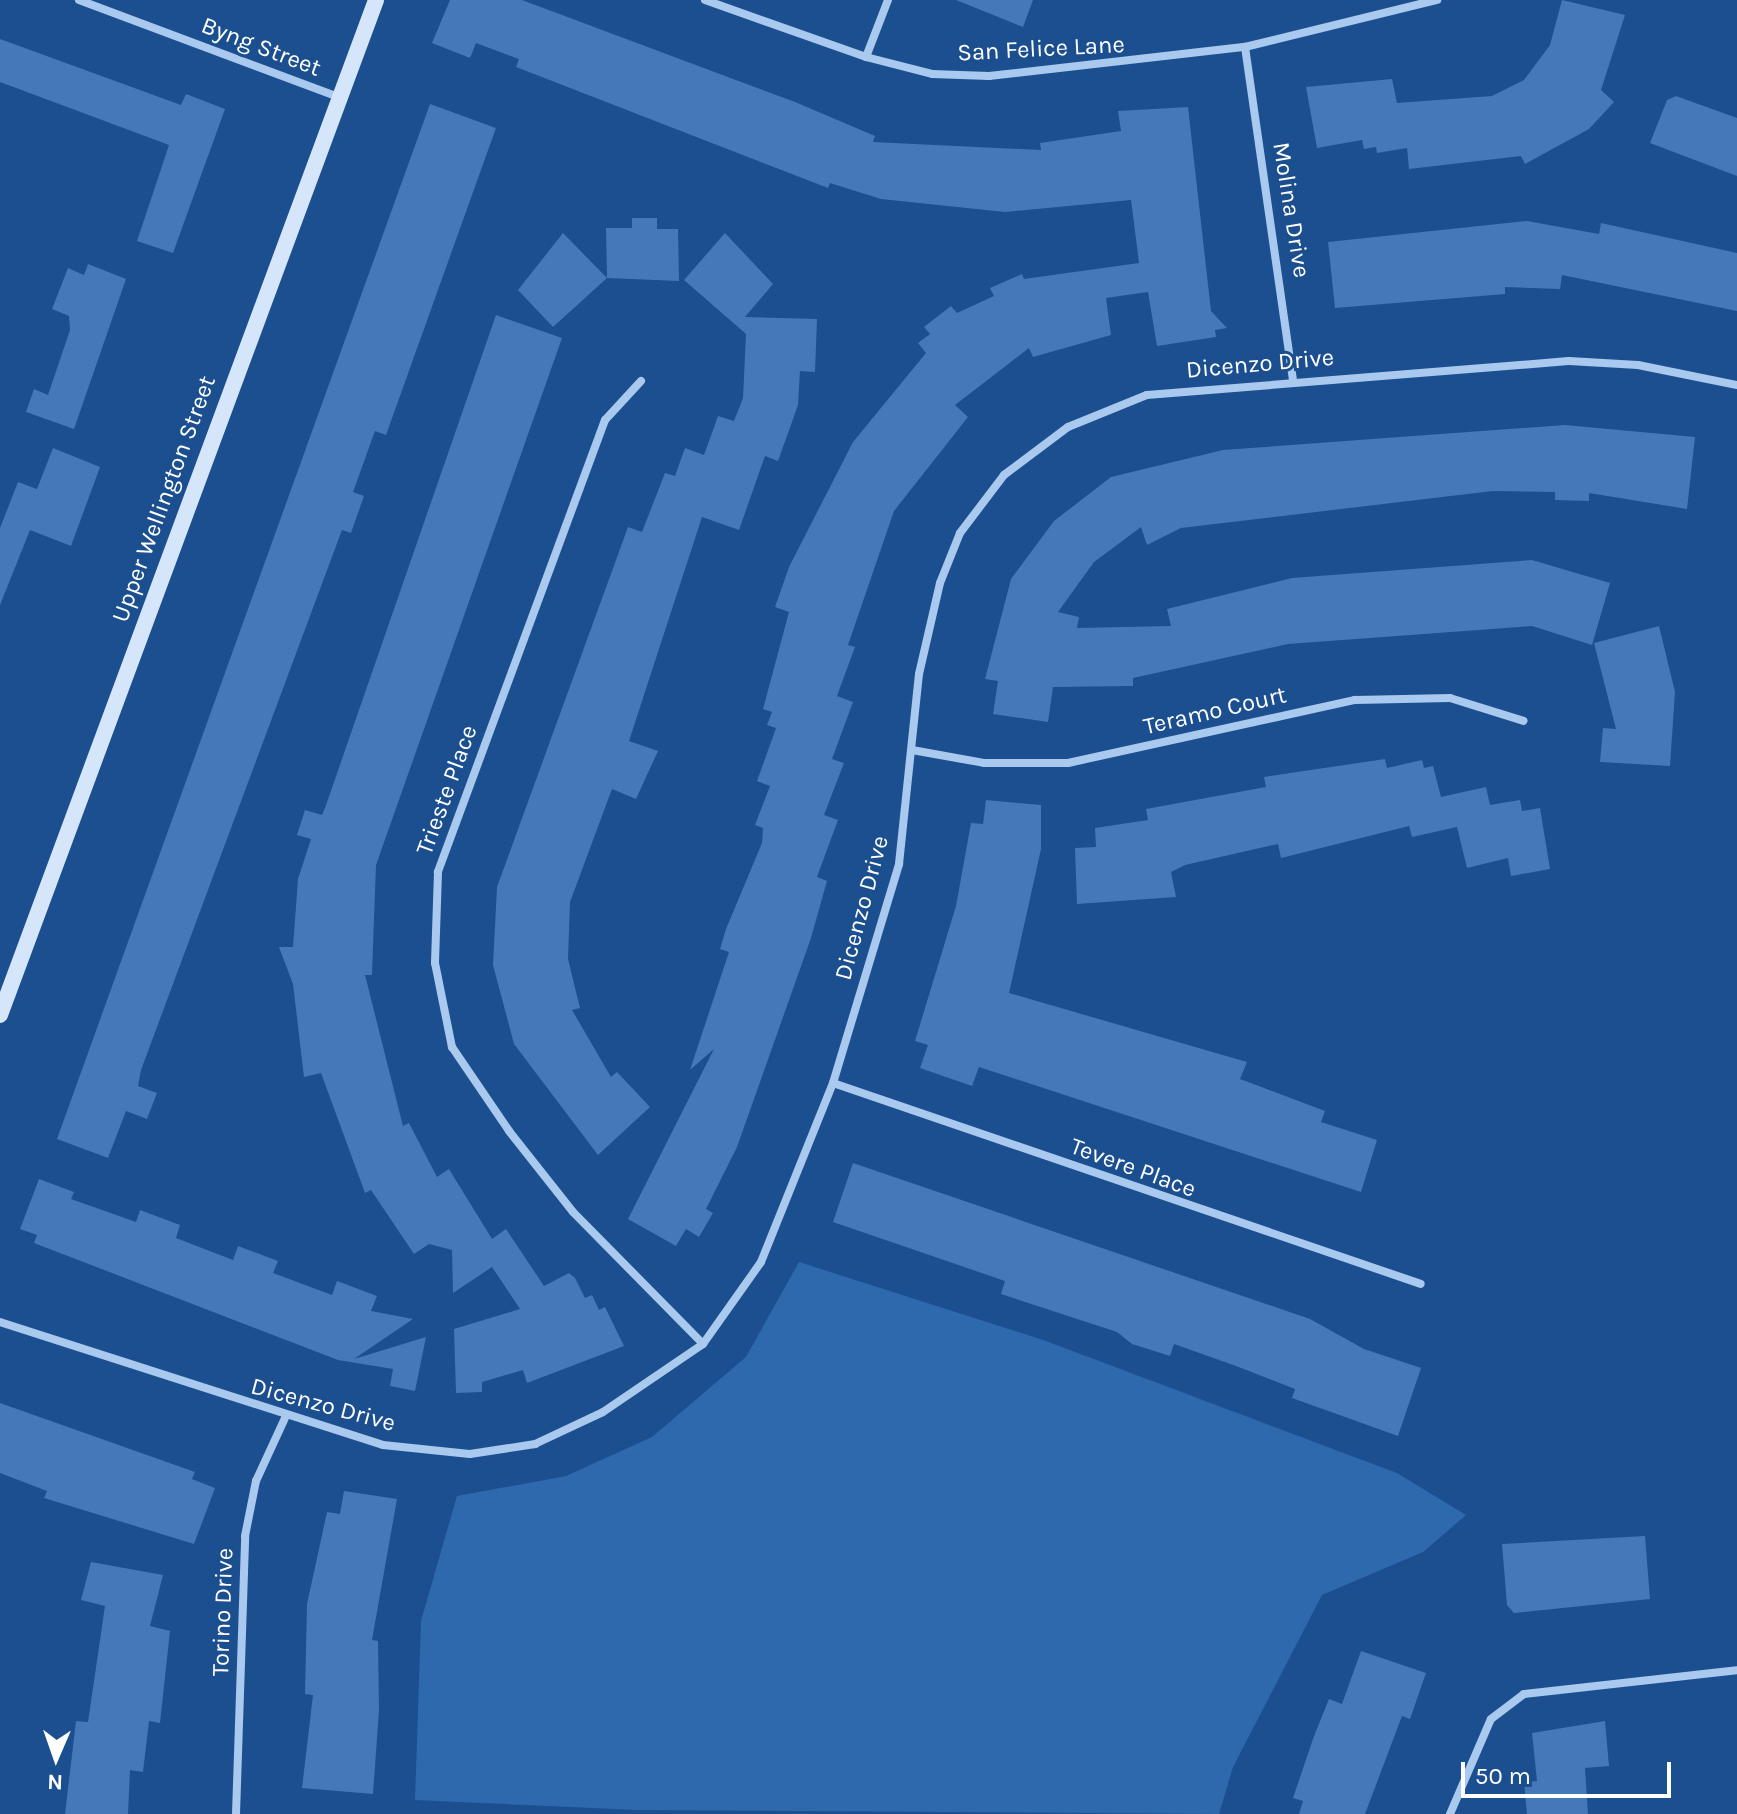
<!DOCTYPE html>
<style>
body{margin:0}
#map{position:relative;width:1737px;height:1814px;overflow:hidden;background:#1b4f8f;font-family:Karla,sans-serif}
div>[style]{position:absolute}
.green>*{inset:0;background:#2e69ad}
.building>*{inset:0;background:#4478b7}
.minor>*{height:8px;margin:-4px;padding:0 4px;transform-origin:4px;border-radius:4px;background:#a9c9ee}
.secondary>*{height:16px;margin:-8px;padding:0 8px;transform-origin:8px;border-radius:8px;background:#d6e6fa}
span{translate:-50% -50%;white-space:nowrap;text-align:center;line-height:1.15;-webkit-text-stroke:6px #1b4f8f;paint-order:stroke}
.street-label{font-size:24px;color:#fff}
.north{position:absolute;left:16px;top:1718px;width:80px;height:80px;-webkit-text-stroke:6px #1b4f8f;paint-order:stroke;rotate:182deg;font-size:22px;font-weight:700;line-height:32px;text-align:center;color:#fff}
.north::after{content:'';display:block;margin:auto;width:28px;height:36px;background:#fff;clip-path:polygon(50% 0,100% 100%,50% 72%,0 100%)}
.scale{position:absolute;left:1461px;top:1762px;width:210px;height:36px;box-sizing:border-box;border:4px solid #fff;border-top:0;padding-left:10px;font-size:24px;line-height:28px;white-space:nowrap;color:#fff;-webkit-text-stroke:6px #1b4f8f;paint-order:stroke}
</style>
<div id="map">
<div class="green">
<div style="clip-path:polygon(799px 1262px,1043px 1340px,1397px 1473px,1466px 1515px,1423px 1552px,1322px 1595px,1233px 1767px,1219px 1814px,637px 1810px,415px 1800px,421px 1621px,457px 1496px,566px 1476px,652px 1437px,746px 1357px)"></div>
</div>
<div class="building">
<div style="clip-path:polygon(450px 0,522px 0,795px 102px,875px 136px,873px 142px,1041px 150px,1040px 143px,1121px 131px,1118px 111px,1188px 107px,1211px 311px,1227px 328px,1215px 330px,1216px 337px,1157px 346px,1148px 292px,1106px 298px,1111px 335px,1033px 357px,1029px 348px,955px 405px,968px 417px,894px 511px,848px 645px,855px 647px,837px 696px,853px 702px,832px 759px,844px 763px,824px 815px,838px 820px,817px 877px,827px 881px,811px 938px,737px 1147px,706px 1209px,713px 1213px,699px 1237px,686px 1229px,676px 1246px,628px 1219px,714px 1049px,690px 1070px,729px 952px,720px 949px,726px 929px,762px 843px,763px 828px,755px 825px,770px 786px,757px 781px,776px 728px,767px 725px,772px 712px,763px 709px,789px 612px,775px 607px,789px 567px,853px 442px,926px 353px,918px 343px,930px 334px,924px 327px,951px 306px,957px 313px,994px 296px,990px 288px,1022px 274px,1024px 279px,1139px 263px,1131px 200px,1005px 212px,881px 199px,830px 183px,828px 188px,516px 67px,519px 59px,476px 43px,470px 58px,432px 43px)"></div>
<div style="clip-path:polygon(956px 0,1033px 0,1023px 27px)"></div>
<div style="clip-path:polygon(1562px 0,1625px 15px,1601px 90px,1614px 102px,1589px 129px,1525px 164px,1521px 156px,1409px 169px,1407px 148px,1377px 153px,1376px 147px,1364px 149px,1362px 140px,1317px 148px,1306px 87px,1392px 79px,1397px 103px,1492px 96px,1524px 80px,1550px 45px)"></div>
<div style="clip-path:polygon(0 39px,181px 105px,186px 94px,225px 109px,173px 253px,137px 241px,169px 145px,0 82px)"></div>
<div style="clip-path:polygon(1676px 96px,1737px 118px,1737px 176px,1650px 143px,1667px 100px)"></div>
<div style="clip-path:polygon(430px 104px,496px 128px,386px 435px,375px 431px,353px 492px,364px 496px,351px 533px,342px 530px,141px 1070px,138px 1086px,157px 1093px,147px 1119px,126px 1111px,108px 1158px,57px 1139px)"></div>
<div style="clip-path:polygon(632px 218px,657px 218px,657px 229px,678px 229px,679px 281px,607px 278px,553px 327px,518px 290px,563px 233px,607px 278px,606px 228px,632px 228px)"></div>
<div style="clip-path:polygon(1527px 221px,1599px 234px,1601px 223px,1737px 253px,1737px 311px,1562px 275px,1560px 289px,1505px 287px,1505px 294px,1335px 308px,1328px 242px)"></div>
<div style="clip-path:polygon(725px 233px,773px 284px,745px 317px,817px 319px,815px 372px,800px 371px,798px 405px,778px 461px,765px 456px,739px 530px,702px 517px,629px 741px,658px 751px,636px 799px,612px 789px,570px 902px,568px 959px,580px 1008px,572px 1010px,611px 1077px,617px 1072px,650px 1107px,598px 1155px,514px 1044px,493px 965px,497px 887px,628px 527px,642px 532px,665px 473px,675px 476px,685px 448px,704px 455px,718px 416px,734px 421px,743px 398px,746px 334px,684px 280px)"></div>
<div style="clip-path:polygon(88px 264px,126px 279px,74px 429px,26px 412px,34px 389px,48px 395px,70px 330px,69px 316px,52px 309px,68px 268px,84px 275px)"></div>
<div style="clip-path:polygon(496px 315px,562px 338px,376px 865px,372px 975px,365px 975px,403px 1126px,409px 1123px,437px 1177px,449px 1169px,492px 1239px,506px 1229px,544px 1286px,569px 1273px,575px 1278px,585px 1298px,592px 1295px,599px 1310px,605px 1307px,624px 1346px,527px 1383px,523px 1370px,482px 1382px,482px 1392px,456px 1393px,454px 1329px,520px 1309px,492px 1267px,453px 1293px,452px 1250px,429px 1244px,414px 1254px,371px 1190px,365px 1193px,321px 1073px,304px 1077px,293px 984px,279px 947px,293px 947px,298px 879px,311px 839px,297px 835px,305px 810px,322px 815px,325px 808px)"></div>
<div style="clip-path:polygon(1565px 425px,1695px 437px,1687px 509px,1589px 493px,1589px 501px,1555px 500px,1555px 492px,1493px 491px,1181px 528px,1147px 545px,1141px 527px,1094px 562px,1058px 612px,1079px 617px,1077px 628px,1171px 626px,1167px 609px,1292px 578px,1532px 560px,1610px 583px,1592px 645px,1532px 626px,1288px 644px,1133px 678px,1133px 686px,1053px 687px,1048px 722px,993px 714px,998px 681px,985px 679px,1011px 579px,1054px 521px,1111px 477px,1223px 450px)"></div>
<div style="clip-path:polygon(53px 448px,100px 467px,71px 546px,30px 530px,0 605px,0 528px,18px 482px,37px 489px)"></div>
<div style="clip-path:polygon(1659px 626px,1675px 692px,1670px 766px,1600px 762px,1603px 728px,1616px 729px,1594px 643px)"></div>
<div style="clip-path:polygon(1385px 759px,1387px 768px,1422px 760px,1424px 768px,1433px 766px,1441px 797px,1486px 787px,1490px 805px,1520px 800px,1522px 811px,1540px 808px,1550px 869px,1511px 876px,1508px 858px,1467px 868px,1457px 827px,1412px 837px,1409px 826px,1281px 858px,1278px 844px,1185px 865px,1171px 872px,1176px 897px,1077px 904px,1075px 848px,1096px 847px,1095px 828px,1148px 820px,1146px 809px,1266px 787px,1264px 777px)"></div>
<div style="clip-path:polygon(986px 800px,1041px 805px,1041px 849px,1009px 993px,1247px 1062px,1240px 1079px,1325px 1111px,1321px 1122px,1377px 1140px,1361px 1192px,979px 1067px,972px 1086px,920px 1068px,928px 1045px,915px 1041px,956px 906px,971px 823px,983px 824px)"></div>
<div style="clip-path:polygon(853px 1163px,1310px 1319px,1364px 1349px,1421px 1368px,1398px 1436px,1292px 1398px,1295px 1389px,1236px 1366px,1174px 1344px,1170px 1356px,1132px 1344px,1117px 1332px,1001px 1294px,1005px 1281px,833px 1222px)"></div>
<div style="clip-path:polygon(39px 1179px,74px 1192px,71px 1199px,136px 1222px,140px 1210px,180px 1225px,176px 1238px,233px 1260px,238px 1246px,278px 1261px,273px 1273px,332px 1295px,337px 1281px,377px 1296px,371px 1311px,413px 1319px,354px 1359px,426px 1337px,415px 1391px,390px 1386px,393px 1369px,338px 1360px,34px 1243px,37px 1235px,20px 1229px)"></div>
<div style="clip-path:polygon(0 1403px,195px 1472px,192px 1479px,215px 1488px,194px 1544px,44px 1498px,47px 1491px,0 1473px)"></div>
<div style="clip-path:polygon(344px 1491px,397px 1499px,372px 1640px,378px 1641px,379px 1710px,373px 1794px,302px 1788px,313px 1695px,305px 1694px,307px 1604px,327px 1512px,340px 1514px)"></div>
<div style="clip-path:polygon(1645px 1536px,1650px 1599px,1514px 1613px,1507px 1605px,1502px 1544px)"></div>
<div style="clip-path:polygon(91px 1562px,163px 1575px,150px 1626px,170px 1631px,160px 1723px,149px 1721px,143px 1772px,130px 1770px,128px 1814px,65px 1814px,76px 1721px,88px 1722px,105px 1606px,81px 1600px)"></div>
<div style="clip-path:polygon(1361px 1651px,1426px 1673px,1410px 1719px,1402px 1716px,1365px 1814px,1299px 1814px,1303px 1801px,1293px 1798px,1314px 1736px,1329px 1699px,1342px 1704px)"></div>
<div style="clip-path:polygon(1605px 1721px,1609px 1766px,1585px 1768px,1588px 1814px,1527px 1814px,1524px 1782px,1537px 1781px,1532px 1733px)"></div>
</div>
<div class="minor">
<div style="left:79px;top:0;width:277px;rotate:20.5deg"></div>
<div style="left:705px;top:0;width:171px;rotate:19.5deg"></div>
<div style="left:866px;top:57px;width:68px;rotate:14.4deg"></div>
<div style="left:932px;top:74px;width:57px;rotate:2deg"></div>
<div style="left:989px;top:76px;width:258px;rotate:-6.5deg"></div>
<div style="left:1245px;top:47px;width:198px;rotate:-13.8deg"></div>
<div style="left:1245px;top:47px;width:335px;rotate:81.8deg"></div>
<div style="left:866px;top:57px;width:61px;rotate:-68.9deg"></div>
<div style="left:641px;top:381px;width:53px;rotate:132.7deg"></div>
<div style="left:605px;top:420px;width:482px;rotate:110.3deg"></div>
<div style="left:438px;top:872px;width:91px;rotate:91.9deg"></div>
<div style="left:435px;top:963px;width:86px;rotate:78.6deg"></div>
<div style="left:452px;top:1047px;width:102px;rotate:55.8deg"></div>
<div style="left:509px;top:1131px;width:103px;rotate:51.7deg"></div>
<div style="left:573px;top:1212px;width:185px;rotate:45.4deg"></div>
<div style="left:912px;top:750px;width:73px;rotate:10.2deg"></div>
<div style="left:984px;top:763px;width:84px"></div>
<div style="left:1068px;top:763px;width:294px;rotate:-12.4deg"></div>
<div style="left:1355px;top:700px;width:95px;rotate:-1.2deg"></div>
<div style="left:1450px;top:698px;width:77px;rotate:17.3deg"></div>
<div style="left:833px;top:1083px;width:621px;rotate:18.87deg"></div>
<div style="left:0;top:1322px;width:402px;rotate:17.8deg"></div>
<div style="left:383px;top:1445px;width:87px;rotate:5.9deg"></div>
<div style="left:470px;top:1454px;width:66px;rotate:-8.7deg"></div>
<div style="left:535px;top:1444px;width:75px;rotate:-25.2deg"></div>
<div style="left:603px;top:1412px;width:121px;rotate:-34.2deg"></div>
<div style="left:703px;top:1344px;width:100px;rotate:-54.7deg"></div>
<div style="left:761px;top:1262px;width:193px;rotate:-68.1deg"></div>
<div style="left:833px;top:1083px;width:229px;rotate:-73.2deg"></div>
<div style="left:899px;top:864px;width:191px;rotate:-84deg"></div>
<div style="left:919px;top:674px;width:93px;rotate:-77deg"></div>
<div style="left:940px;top:583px;width:54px;rotate:-68.2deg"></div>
<div style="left:960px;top:533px;width:73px;rotate:-52.8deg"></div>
<div style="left:1004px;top:475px;width:80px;rotate:-36.9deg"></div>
<div style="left:1068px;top:427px;width:85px;rotate:-22.1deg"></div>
<div style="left:1147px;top:395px;width:423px;rotate:-4.6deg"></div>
<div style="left:1569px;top:361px;width:69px;rotate:3.3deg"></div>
<div style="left:1638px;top:365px;width:101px;rotate:11.4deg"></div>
<div style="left:236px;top:1814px;width:278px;rotate:-88.1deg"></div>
<div style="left:245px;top:1536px;width:56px;rotate:-78.7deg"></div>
<div style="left:256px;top:1481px;width:69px;rotate:-65.3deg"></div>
<div style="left:1450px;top:1814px;width:103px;rotate:-66.7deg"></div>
<div style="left:1491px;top:1719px;width:41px;rotate:-37.1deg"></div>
<div style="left:1524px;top:1694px;width:214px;rotate:-6.4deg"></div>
</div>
<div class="secondary">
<div style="left:0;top:1015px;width:1082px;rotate:-69.67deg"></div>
</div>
<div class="street-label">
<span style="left:261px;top:47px;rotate:21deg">Byng Street</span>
<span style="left:1041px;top:49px;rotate:-3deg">San Felice Lane</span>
<span style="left:1291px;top:210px;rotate:81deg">Molina Drive</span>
<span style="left:1260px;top:364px;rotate:-5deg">Dicenzo Drive</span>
<span style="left:164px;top:499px;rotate:-70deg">Upper Wellington Street</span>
<span style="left:1215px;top:711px;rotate:-13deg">Teramo Court</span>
<span style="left:447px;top:790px;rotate:-70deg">Trieste Place</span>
<span style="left:862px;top:908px;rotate:-75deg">Dicenzo Drive</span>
<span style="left:1133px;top:1168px;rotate:20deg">Tevere Place</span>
<span style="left:323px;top:1405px;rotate:15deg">Dicenzo Drive</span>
<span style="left:223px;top:1612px;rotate:-88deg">Torino Drive</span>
</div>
<div class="north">N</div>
<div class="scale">50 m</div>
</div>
